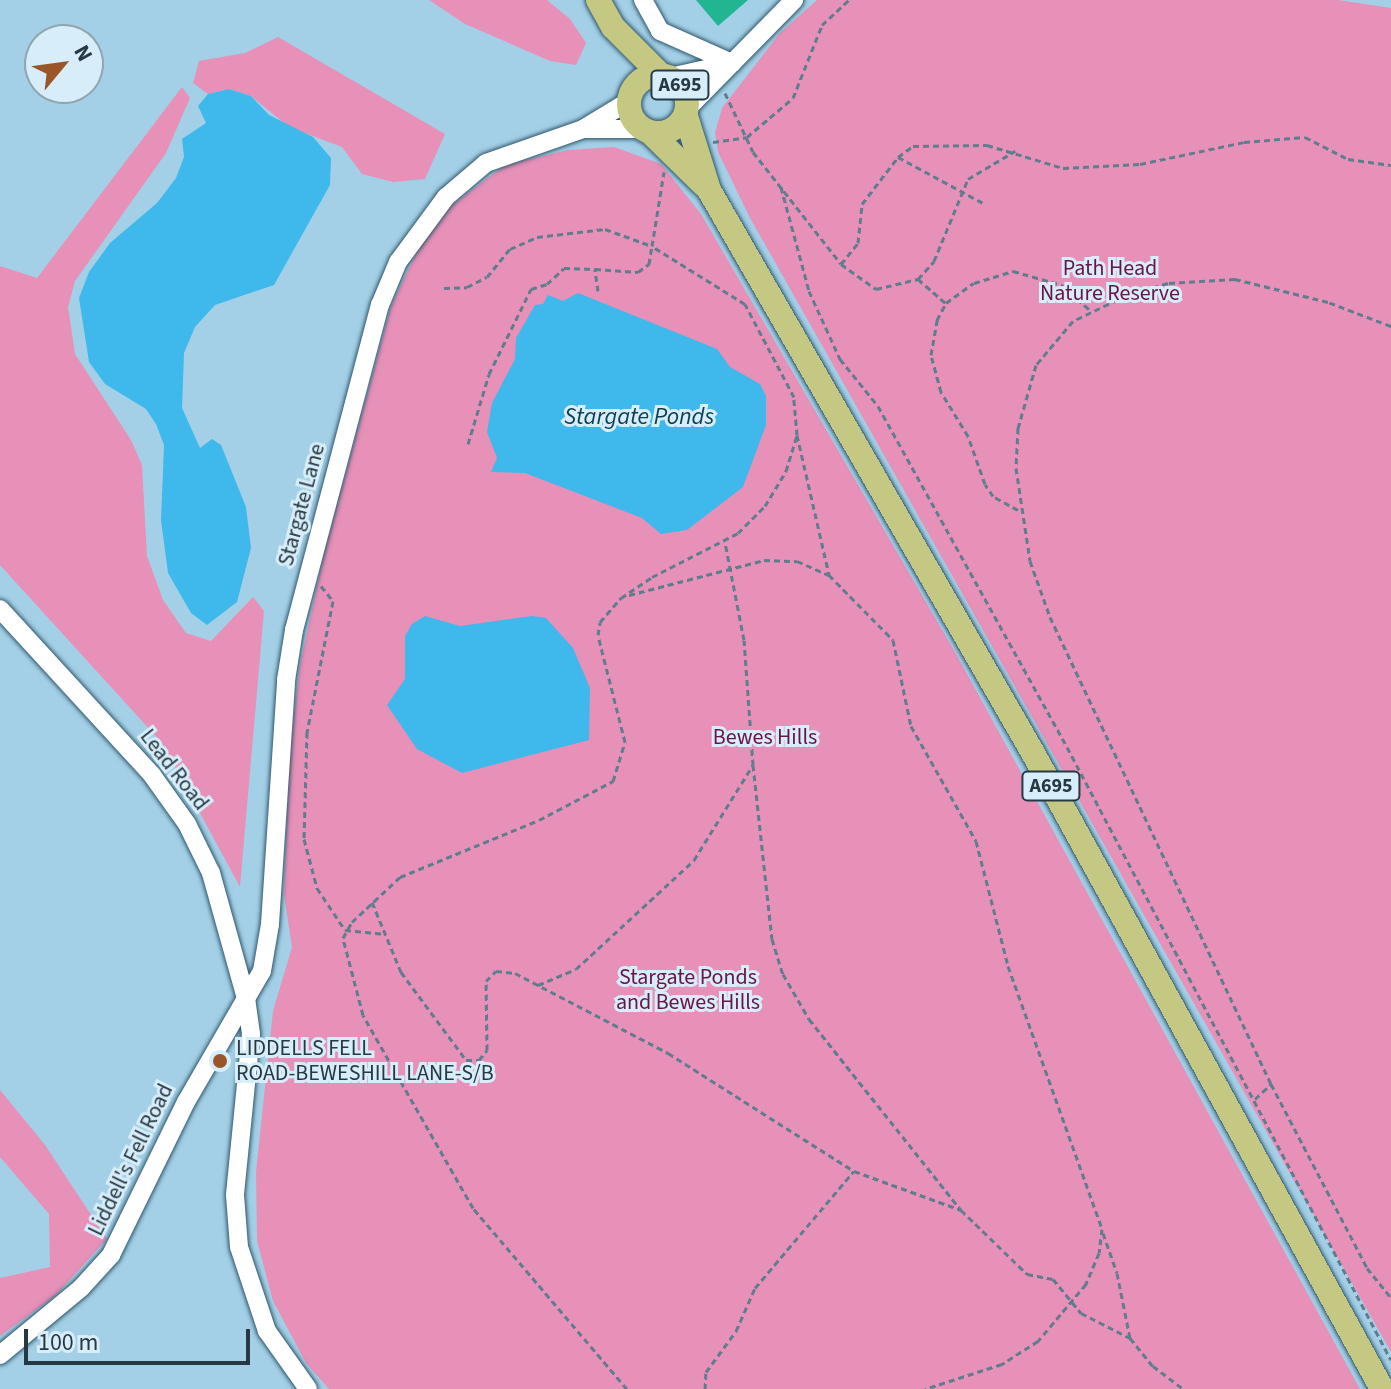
<!DOCTYPE html>
<style>
body{margin:0}
#map{position:relative;width:1391px;height:1389px;overflow:hidden;background:#a4d0e7;font-family:"Source Sans 3",sans-serif}
div>[style]{position:absolute}
.green>*{inset:0;background:#e790b8}
.water>*{inset:0;background:#3fb8ec}
.building>*{inset:0;background:#21b591}
.path>*{height:3px;margin-top:-1.5px;transform-origin:0;background:repeating-linear-gradient(90deg,#607d8d 0 6px,transparent 0 10px)}
.roads{filter:drop-shadow(0 0 2px #2f576b) drop-shadow(0 0 2px #2f576b)}
.minor>*{height:18px;margin:-9px;padding:0 9px;transform-origin:9px;border-radius:9px;background:#fff}
.major>*{height:24px;margin:-12px;padding:0 12px;transform-origin:12px;border-radius:12px;background:#c5c882}
.major>.ring{margin:-12px;padding:0;box-sizing:content-box;background:none;border:24px solid #c5c882;border-radius:50%}
.dots>*{width:22px;height:22px;translate:-50% -50%;box-sizing:border-box;border:4px solid #d7edf9;border-radius:50%}
span{translate:-50% -50%;white-space:nowrap;text-align:center;line-height:1.15;-webkit-text-stroke:6px #d7edf9;paint-order:stroke}
.shield-label span{padding:2px 6px;background:#d7edf9;border:2px solid;border-radius:6px;-webkit-text-stroke-width:0}
.shield-label{font-size:20px;color:#263841;font-weight:700}
.park-label{font-size:22px;color:#691444}
.street-label{font-size:22px;color:#263841}
.poi-label{font-size:22px;color:#263841}
.left{translate:0 -50%;text-align:left}
.water-label{font-size:24px;color:#0d4056;font-style:italic}
.north{position:absolute;left:24px;top:24px;width:80px;height:80px;box-sizing:border-box;background:#d7edf9;border:2px solid #90a5af;border-radius:50%;rotate:61deg;font-size:22px;font-weight:700;line-height:32px;text-align:center;color:#263841}
.north::after{content:'';display:block;margin:auto;width:28px;height:36px;background:#9a5528;clip-path:polygon(50% 0,100% 100%,50% 72%,0 100%)}
.scale{position:absolute;left:24px;top:1329px;width:226px;height:36px;box-sizing:border-box;border:4px solid #263841;border-top:0;padding-left:10px;font-size:24px;line-height:28px;white-space:nowrap;color:#263841;-webkit-text-stroke:6px #d7edf9;paint-order:stroke}
</style>
<div id="map">
<div class="green">
<div style="clip-path:polygon(429px 0,547px 0,570px 19px,586px 43px,576px 65px,550px 61px,465px 24px)"></div>
<div style="clip-path:polygon(817px 0,1338px 0,1391px 8px,1391px 1352px,750px 218px,718px 152px,715px 133px,722px 108px,780px 33px)"></div>
<div style="clip-path:polygon(278px 37px,445px 134px,425px 179px,393px 182px,362px 174px,342px 147px,289px 127px,251px 96px,229px 89px,208px 94px,193px 83px,199px 61px,245px 53px)"></div>
<div style="clip-path:polygon(182px 87px,190px 98px,166px 153px,75px 281px,68px 307px,75px 354px,131px 440px,142px 465px,147px 556px,163px 600px,186px 633px,211px 641px,253px 597px,264px 611px,240px 887px,162px 743px,0 565px,0 266px,37px 278px)"></div>
<div style="clip-path:polygon(614px 147px,661px 164px,701px 214px,956px 654px,1360px 1389px,329px 1389px,306px 1363px,273px 1301px,257px 1241px,256px 1172px,273px 1011px,292px 947px,284px 895px,289px 756px,300px 665px,325px 549px,391px 306px,421px 243px,448px 208px,505px 165px,568px 150px)"></div>
<div style="clip-path:polygon(0 1090px,45px 1145px,107px 1239px,55px 1296px,0 1336px,0 1278px,50px 1267px,49px 1214px,0 1157px)"></div>
</div>
<div class="water">
<div style="clip-path:polygon(229px 89px,251px 96px,269px 115px,313px 137px,331px 158px,330px 185px,274px 285px,215px 305px,195px 327px,184px 353px,182px 408px,200px 448px,212px 439px,221px 445px,246px 507px,251px 548px,237px 602px,207px 625px,191px 613px,168px 573px,161px 520px,164px 445px,156px 424px,146px 409px,105px 384px,89px 362px,79px 298px,89px 272px,110px 243px,157px 203px,176px 178px,184px 157px,182px 139px,206px 123px,198px 106px,208px 94px)"></div>
<div style="clip-path:polygon(578px 293px,717px 349px,730px 367px,760px 384px,766px 396px,766px 425px,743px 487px,687px 530px,661px 534px,642px 518px,525px 473px,491px 472px,497px 458px,487px 432px,492px 403px,515px 359px,516px 338px,535px 305px,543px 304px,548px 295px,563px 301px)"></div>
<div style="clip-path:polygon(425px 616px,460px 626px,532px 616px,546px 618px,573px 648px,590px 688px,589px 740px,462px 773px,417px 749px,387px 705px,405px 679px,405px 636px,412px 624px)"></div>
</div>
<div class="building">
<div style="clip-path:polygon(696px 0,748px 0,718px 26px)"></div>
</div>
<div class="path">
<div style="left:725px;top:93px;width:65px;rotate:64.6deg"></div>
<div style="left:753px;top:152px;width:142px;rotate:51.8deg"></div>
<div style="left:841px;top:264px;width:43px;rotate:35.5deg"></div>
<div style="left:876px;top:289px;width:43px;rotate:-13.4deg"></div>
<div style="left:918px;top:279px;width:24px;rotate:-48deg"></div>
<div style="left:934px;top:261px;width:89px;rotate:-67.5deg"></div>
<div style="left:968px;top:179px;width:55px;rotate:-30.8deg"></div>
<div style="left:713px;top:142px;width:34px;rotate:-8deg"></div>
<div style="left:747px;top:137px;width:60px;rotate:-40.3deg"></div>
<div style="left:793px;top:98px;width:79px;rotate:-68.3deg"></div>
<div style="left:822px;top:25px;width:37px;rotate:-43deg"></div>
<div style="left:898px;top:157px;width:99px;rotate:28.4deg"></div>
<div style="left:781px;top:187px;width:108px;rotate:74.9deg"></div>
<div style="left:809px;top:291px;width:75px;rotate:65.5deg"></div>
<div style="left:840px;top:359px;width:60px;rotate:51deg"></div>
<div style="left:878px;top:406px;width:390px;rotate:61deg"></div>
<div style="left:1067px;top:747px;width:693px;rotate:62.14deg"></div>
<div style="left:841px;top:264px;width:27px;rotate:-51deg"></div>
<div style="left:858px;top:243px;width:39px;rotate:-84deg"></div>
<div style="left:862px;top:204px;width:59px;rotate:-52.5deg"></div>
<div style="left:898px;top:157px;width:19px;rotate:-36deg"></div>
<div style="left:913px;top:146px;width:74px;rotate:-0.8deg"></div>
<div style="left:987px;top:145px;width:79px;rotate:16.8deg"></div>
<div style="left:1063px;top:168px;width:77px;rotate:-3deg"></div>
<div style="left:1140px;top:164px;width:106px;rotate:-11.9deg"></div>
<div style="left:1244px;top:142px;width:61px;rotate:-4.7deg"></div>
<div style="left:1305px;top:137px;width:48px;rotate:27.1deg"></div>
<div style="left:1348px;top:159px;width:43px;rotate:7.9deg"></div>
<div style="left:918px;top:279px;width:37px;rotate:41deg"></div>
<div style="left:444px;top:288px;width:23px;rotate:-2deg"></div>
<div style="left:467px;top:287px;width:22px;rotate:-27deg"></div>
<div style="left:487px;top:277px;width:36px;rotate:-51deg"></div>
<div style="left:510px;top:249px;width:30px;rotate:-24deg"></div>
<div style="left:537px;top:237px;width:68px;rotate:-6.7deg"></div>
<div style="left:605px;top:229px;width:50px;rotate:19.9deg"></div>
<div style="left:652px;top:246px;width:75px;rotate:-80.8deg"></div>
<div style="left:598px;top:291px;width:22px;rotate:-98deg"></div>
<div style="left:595px;top:269px;width:43px;rotate:4deg"></div>
<div style="left:638px;top:272px;width:14px;rotate:-36deg"></div>
<div style="left:649px;top:264px;width:18px;rotate:-81deg"></div>
<div style="left:1391px;top:326px;width:67px;rotate:-159.1deg"></div>
<div style="left:1328px;top:302px;width:96px;rotate:-166.1deg"></div>
<div style="left:1235px;top:279px;width:67px;rotate:176.6deg"></div>
<div style="left:1168px;top:283px;width:43px;rotate:163.7deg"></div>
<div style="left:1127px;top:295px;width:60px;rotate:154.3deg"></div>
<div style="left:1073px;top:321px;width:57px;rotate:130.1deg"></div>
<div style="left:1036px;top:365px;width:66px;rotate:105.9deg"></div>
<div style="left:1018px;top:428px;width:40px;rotate:92.9deg"></div>
<div style="left:1016px;top:468px;width:94px;rotate:81.4deg"></div>
<div style="left:1030px;top:561px;width:59px;rotate:70.3deg"></div>
<div style="left:1050px;top:617px;width:517px;rotate:64.67deg"></div>
<div style="left:1271px;top:1084px;width:208px;rotate:62.4deg"></div>
<div style="left:1367px;top:1268px;width:38px;rotate:51deg"></div>
<div style="left:797px;top:435px;width:144px;rotate:77.1deg"></div>
<div style="left:468px;top:444px;width:73px;rotate:-73.3deg"></div>
<div style="left:489px;top:374px;width:95px;rotate:-63.7deg"></div>
<div style="left:531px;top:289px;width:17px;rotate:-17deg"></div>
<div style="left:547px;top:284px;width:23px;rotate:-43deg"></div>
<div style="left:564px;top:268px;width:31px;rotate:2deg"></div>
<div style="left:1018px;top:510px;width:29px;rotate:-151deg"></div>
<div style="left:993px;top:496px;width:14px;rotate:-124deg"></div>
<div style="left:985px;top:484px;width:51px;rotate:-109.5deg"></div>
<div style="left:968px;top:436px;width:52px;rotate:-121.5deg"></div>
<div style="left:941px;top:392px;width:38px;rotate:-105deg"></div>
<div style="left:931px;top:355px;width:36px;rotate:-80deg"></div>
<div style="left:937px;top:320px;width:19px;rotate:-62deg"></div>
<div style="left:946px;top:303px;width:34px;rotate:-36deg"></div>
<div style="left:974px;top:283px;width:41px;rotate:-17.1deg"></div>
<div style="left:1013px;top:271px;width:51px;rotate:15.9deg"></div>
<div style="left:1062px;top:285px;width:38px;rotate:42deg"></div>
<div style="left:321px;top:586px;width:19px;rotate:51deg"></div>
<div style="left:333px;top:601px;width:134px;rotate:101.2deg"></div>
<div style="left:307px;top:732px;width:107px;rotate:91.6deg"></div>
<div style="left:304px;top:839px;width:51px;rotate:75.1deg"></div>
<div style="left:317px;top:888px;width:50px;rotate:56.3deg"></div>
<div style="left:345px;top:930px;width:41px;rotate:5.6deg"></div>
<div style="left:629px;top:595px;width:139px;rotate:-14.5deg"></div>
<div style="left:764px;top:560px;width:33px;rotate:2deg"></div>
<div style="left:797px;top:561px;width:35px;rotate:24deg"></div>
<div style="left:829px;top:575px;width:91px;rotate:45.4deg"></div>
<div style="left:893px;top:640px;width:88px;rotate:78.2deg"></div>
<div style="left:911px;top:726px;width:132px;rotate:60.5deg"></div>
<div style="left:976px;top:841px;width:129px;rotate:75.6deg"></div>
<div style="left:1008px;top:966px;width:279px;rotate:70.3deg"></div>
<div style="left:1102px;top:1229px;width:24px;rotate:97deg"></div>
<div style="left:1099px;top:1253px;width:34px;rotate:113deg"></div>
<div style="left:1086px;top:1284px;width:75px;rotate:130.1deg"></div>
<div style="left:1038px;top:1341px;width:43px;rotate:147.4deg"></div>
<div style="left:1002px;top:1364px;width:81px;rotate:162deg"></div>
<div style="left:753px;top:765px;width:175px;rotate:83.8deg"></div>
<div style="left:772px;top:939px;width:37px;rotate:73deg"></div>
<div style="left:783px;top:974px;width:52px;rotate:60deg"></div>
<div style="left:809px;top:1019px;width:244px;rotate:51.5deg"></div>
<div style="left:372px;top:902px;width:76px;rotate:67.5deg"></div>
<div style="left:401px;top:972px;width:109px;rotate:53.5deg"></div>
<div style="left:466px;top:1060px;width:13px"></div>
<div style="left:479px;top:1060px;width:13px;rotate:-51deg"></div>
<div style="left:487px;top:1050px;width:69px;rotate:-90.8deg"></div>
<div style="left:486px;top:981px;width:14px;rotate:-45deg"></div>
<div style="left:496px;top:971px;width:19px;rotate:6deg"></div>
<div style="left:515px;top:973px;width:173px;rotate:27.6deg"></div>
<div style="left:668px;top:1053px;width:220px;rotate:32.4deg"></div>
<div style="left:854px;top:1171px;width:114px;rotate:20deg"></div>
<div style="left:961px;top:1210px;width:92px;rotate:44.1deg"></div>
<div style="left:1027px;top:1274px;width:26px;rotate:11deg"></div>
<div style="left:1053px;top:1279px;width:44px;rotate:50.5deg"></div>
<div style="left:1081px;top:1313px;width:55px;rotate:27deg"></div>
<div style="left:538px;top:985px;width:41px;rotate:-22.8deg"></div>
<div style="left:576px;top:969px;width:161px;rotate:-42.7deg"></div>
<div style="left:694px;top:860px;width:112px;rotate:-58.2deg"></div>
<div style="left:753px;top:765px;width:125px;rotate:-94.1deg"></div>
<div style="left:744px;top:640px;width:100px;rotate:-101deg"></div>
<div style="left:1255px;top:1099px;width:22px;rotate:-43deg"></div>
<div style="left:1103px;top:1233px;width:42px;rotate:70.7deg"></div>
<div style="left:1117px;top:1273px;width:66px;rotate:78.7deg"></div>
<div style="left:1130px;top:1338px;width:36px;rotate:51deg"></div>
<div style="left:1153px;top:1366px;width:38px;rotate:37deg"></div>
<div style="left:627px;top:1389px;width:238px;rotate:-130.4deg"></div>
<div style="left:473px;top:1208px;width:222px;rotate:-119.7deg"></div>
<div style="left:363px;top:1015px;width:80px;rotate:-104.6deg"></div>
<div style="left:343px;top:938px;width:18px;rotate:-61deg"></div>
<div style="left:352px;top:922px;width:66px;rotate:-43.2deg"></div>
<div style="left:400px;top:877px;width:150px;rotate:-22.3deg"></div>
<div style="left:539px;top:820px;width:84px;rotate:-27.8deg"></div>
<div style="left:613px;top:781px;width:41px;rotate:-72.9deg"></div>
<div style="left:625px;top:742px;width:110px;rotate:-104.2deg"></div>
<div style="left:598px;top:635px;width:13px;rotate:-81deg"></div>
<div style="left:600px;top:622px;width:32px;rotate:-49deg"></div>
<div style="left:621px;top:598px;width:37px;rotate:-34deg"></div>
<div style="left:652px;top:577px;width:97px;rotate:-27.1deg"></div>
<div style="left:738px;top:533px;width:38px;rotate:-45deg"></div>
<div style="left:765px;top:506px;width:41px;rotate:-59deg"></div>
<div style="left:786px;top:471px;width:38px;rotate:-73deg"></div>
<div style="left:797px;top:435px;width:38px;rotate:-95deg"></div>
<div style="left:794px;top:397px;width:105px;rotate:-117.8deg"></div>
<div style="left:745px;top:304px;width:110px;rotate:-148.1deg"></div>
<div style="left:705px;top:1389px;width:17px;rotate:-87deg"></div>
<div style="left:706px;top:1372px;width:51px;rotate:-53.8deg"></div>
<div style="left:736px;top:1331px;width:47px;rotate:-66.2deg"></div>
<div style="left:755px;top:1288px;width:153px;rotate:-49.8deg"></div>
</div>
<div class="roads">
<div class="minor">
<div style="left:643px;top:0;width:35px;rotate:61deg"></div>
<div style="left:660px;top:31px;width:79px;rotate:24deg"></div>
<div style="left:670px;top:77px;width:64px;rotate:-12.7deg"></div>
<div style="left:687px;top:109px;width:153px;rotate:-45.5deg"></div>
<div style="left:585px;top:129px;width:57px"></div>
<div style="left:0;top:609px;width:225px;rotate:47.5deg"></div>
<div style="left:152px;top:775px;width:60px;rotate:54.5deg"></div>
<div style="left:187px;top:824px;width:55px;rotate:63.9deg"></div>
<div style="left:211px;top:873px;width:130px;rotate:74.4deg"></div>
<div style="left:246px;top:998px;width:36px;rotate:82deg"></div>
<div style="left:251px;top:1034px;width:162px;rotate:95.7deg"></div>
<div style="left:235px;top:1195px;width:52px;rotate:85.6deg"></div>
<div style="left:239px;top:1247px;width:89px;rotate:71.6deg"></div>
<div style="left:267px;top:1331px;width:71px;rotate:54.7deg"></div>
<div style="left:0;top:1355px;width:105px;rotate:-39.6deg"></div>
<div style="left:81px;top:1288px;width:45px;rotate:-47.7deg"></div>
<div style="left:111px;top:1255px;width:170px;rotate:-63.9deg"></div>
<div style="left:186px;top:1102px;width:151px;rotate:-59.9deg"></div>
<div style="left:262px;top:971px;width:48px;rotate:-80.3deg"></div>
<div style="left:270px;top:924px;width:245px;rotate:-86.2deg"></div>
<div style="left:286px;top:680px;width:51px;rotate:-80.9deg"></div>
<div style="left:294px;top:630px;width:336px;rotate:-75.2deg"></div>
<div style="left:380px;top:305px;width:47px;rotate:-67.3deg"></div>
<div style="left:398px;top:262px;width:81px;rotate:-53.6deg"></div>
<div style="left:446px;top:197px;width:52px;rotate:-40.4deg"></div>
<div style="left:486px;top:163px;width:103px;rotate:-19.3deg"></div>
<div style="left:583px;top:129px;width:54px;rotate:-31.3deg"></div>
</div>
<div class="major">
<div style="left:598px;top:0;width:31px;rotate:61deg"></div>
<div style="left:613px;top:27px;width:66px;rotate:45deg"></div>
<div class="ring" style="left:629px;top:75px;width:34px;height:34px"></div>
<div style="left:686px;top:116px;width:77px;rotate:72.7deg"></div>
<div style="left:709px;top:190px;width:650px;rotate:60.08deg"></div>
<div style="left:1033px;top:753px;width:725px;rotate:61.24deg"></div>
<div style="left:651px;top:133px;width:74px;rotate:44.5deg"></div>
</div>
</div>
<div class="dots">
<div style="left:220px;top:1061px;background:#9a5528"></div>
</div>
<div class="shield-label">
<span style="left:680px;top:85px">A695</span>
<span style="left:1051px;top:786px">A695</span>
</div>
<div class="park-label">
<span style="left:1110px;top:281px">Path Head<br>Nature Reserve</span>
<span style="left:765px;top:738px">Bewes Hills</span>
<span style="left:688px;top:990px">Stargate Ponds<br>and Bewes Hills</span>
</div>
<div class="street-label">
<span style="left:302px;top:505px;rotate:-75deg">Stargate Lane</span>
<span style="left:174px;top:770px;rotate:52deg">Lead Road</span>
<span style="left:131px;top:1160px;rotate:-64deg">Liddell's Fell Road</span>
</div>
<div class="poi-label">
<span class="left" style="left:236px;top:1061px">LIDDELLS FELL<br>ROAD-BEWESHILL LANE-S/B</span>
</div>
<div class="water-label">
<span style="left:639px;top:417px">Stargate Ponds</span>
</div>
<div class="north">N</div>
<div class="scale">100 m</div>
</div>
